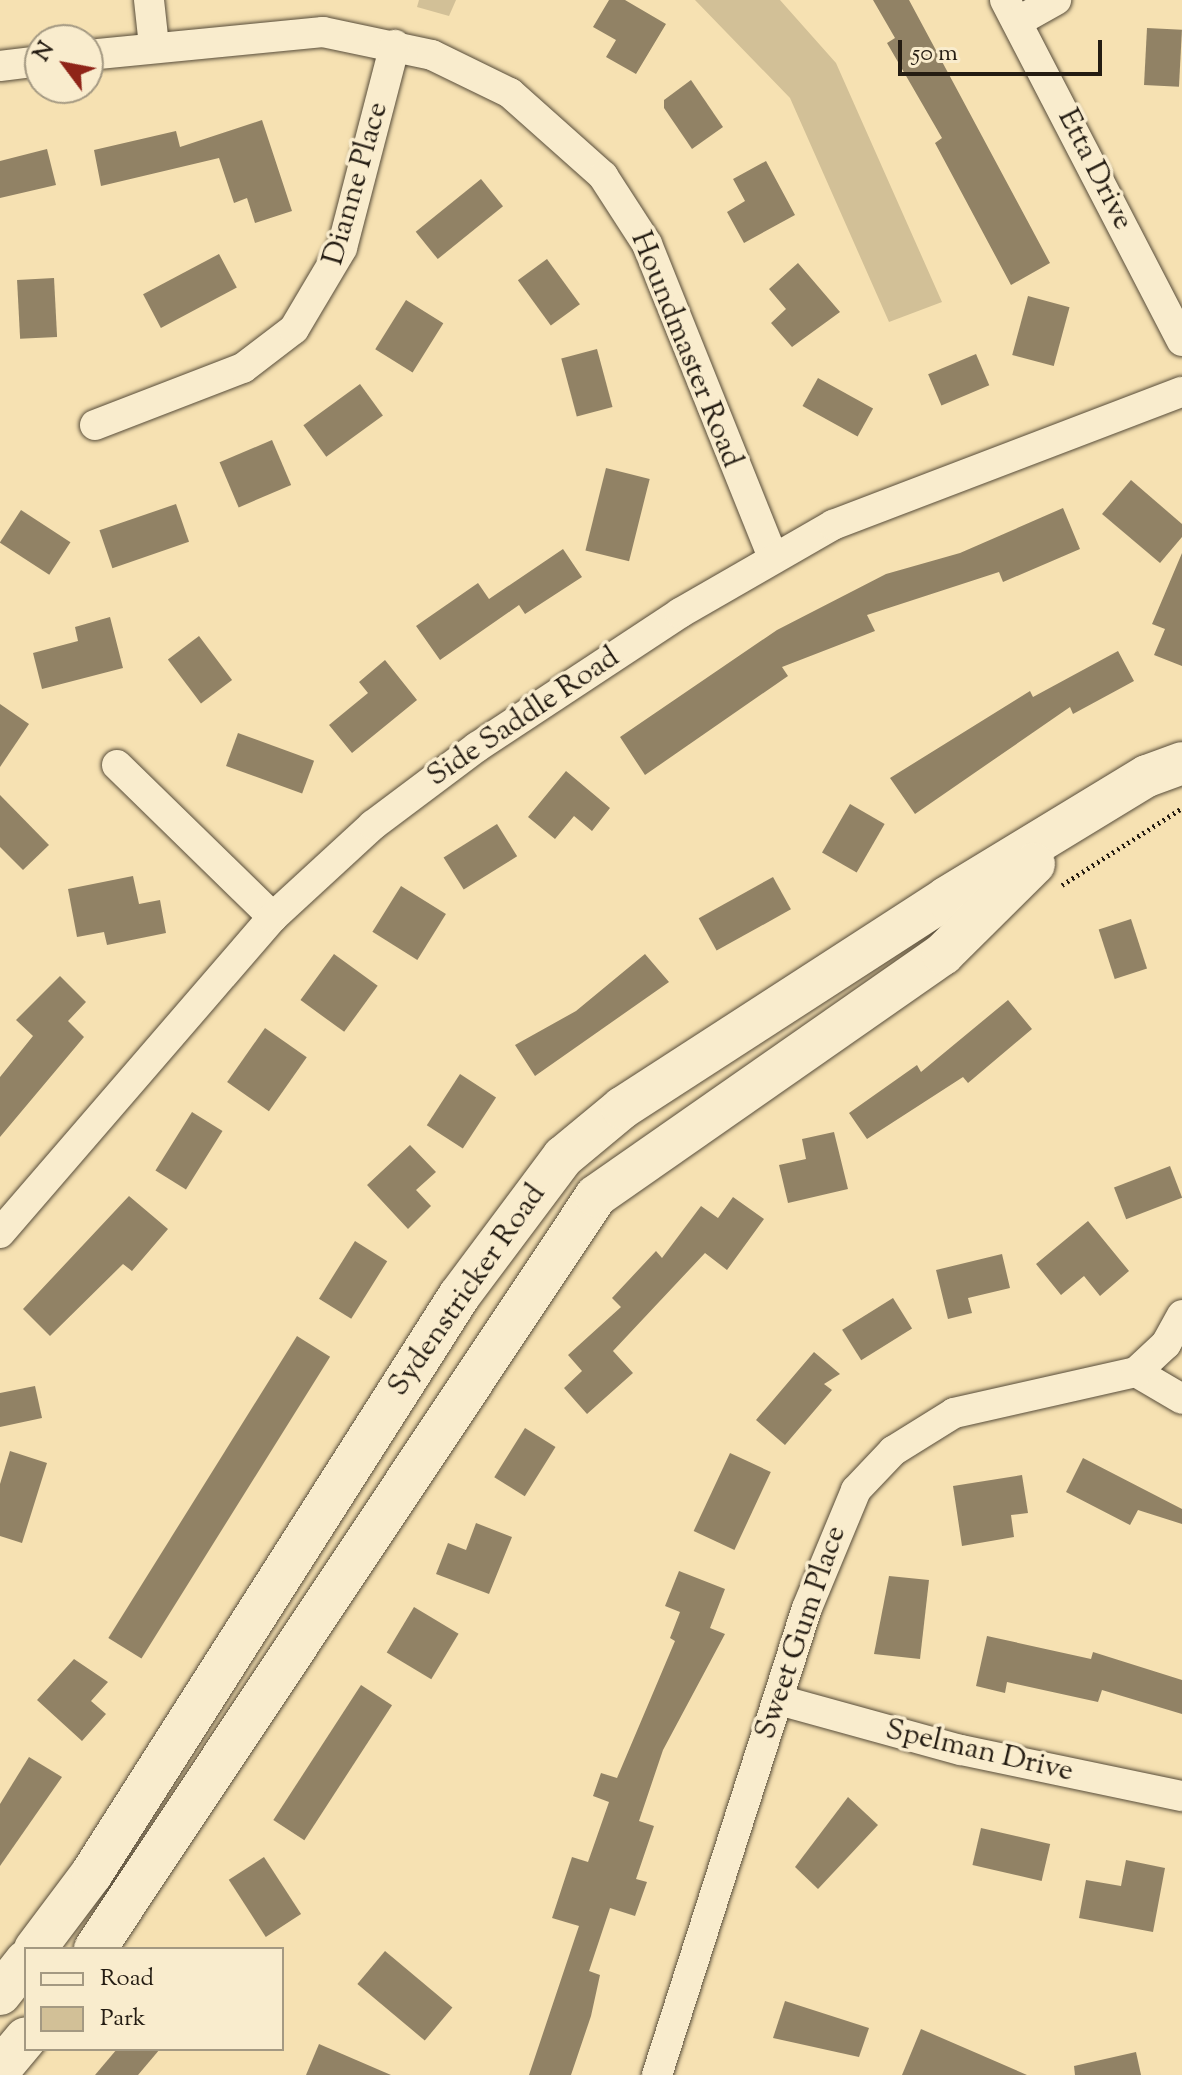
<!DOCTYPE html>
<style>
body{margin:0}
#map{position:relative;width:1182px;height:2075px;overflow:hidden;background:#f6e1b2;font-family:"Sorts Mill Goudy",serif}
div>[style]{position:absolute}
.green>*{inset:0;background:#d2c097}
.building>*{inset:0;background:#918265;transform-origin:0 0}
.path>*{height:5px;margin-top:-2.5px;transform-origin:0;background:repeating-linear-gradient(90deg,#241c12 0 2px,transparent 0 6px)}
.roads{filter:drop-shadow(0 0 2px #584d3a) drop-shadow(0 0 2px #584d3a)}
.minor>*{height:30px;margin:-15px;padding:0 15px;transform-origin:15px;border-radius:15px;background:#f9eccd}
.secondary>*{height:42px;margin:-21px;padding:0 21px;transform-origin:21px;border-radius:21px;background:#f9eccd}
span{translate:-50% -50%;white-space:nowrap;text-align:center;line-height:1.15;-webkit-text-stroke:7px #f9eccd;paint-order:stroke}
.street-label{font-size:30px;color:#241c12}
.legend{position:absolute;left:24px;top:1947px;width:260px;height:104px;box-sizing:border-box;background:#f9eccd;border:2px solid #a49982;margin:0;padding:10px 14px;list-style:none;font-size:24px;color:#241c12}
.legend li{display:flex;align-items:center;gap:16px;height:40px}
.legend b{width:40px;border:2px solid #a49982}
.north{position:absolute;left:24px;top:24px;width:80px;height:80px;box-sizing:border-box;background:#f9eccd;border:2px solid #a49982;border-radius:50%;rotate:302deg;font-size:22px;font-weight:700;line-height:32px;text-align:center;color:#241c12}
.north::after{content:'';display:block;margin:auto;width:28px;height:36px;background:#8f2418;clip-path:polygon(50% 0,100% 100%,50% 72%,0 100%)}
.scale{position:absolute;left:898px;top:40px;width:204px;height:36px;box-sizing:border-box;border:4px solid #241c12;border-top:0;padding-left:10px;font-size:24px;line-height:28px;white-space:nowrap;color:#241c12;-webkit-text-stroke:6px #f9eccd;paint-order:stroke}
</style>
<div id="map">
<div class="green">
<div style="clip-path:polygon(419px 0,456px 0,449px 16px,417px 7px)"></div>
<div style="clip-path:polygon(695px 0,780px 0,836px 63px,942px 302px,889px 322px,790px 98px)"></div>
</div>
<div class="building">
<div style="clip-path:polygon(609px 0,625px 0,666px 24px,636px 74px,606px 57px,616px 40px,593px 27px)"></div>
<div style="clip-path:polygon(873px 0,909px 0,1050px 263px,1011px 285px,935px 143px,942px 138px,887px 43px,895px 38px)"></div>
<div style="left:1147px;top:28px;width:35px;height:57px;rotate:3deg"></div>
<div style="clip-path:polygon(691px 80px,723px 127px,692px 149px,664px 108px,664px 100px)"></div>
<div style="clip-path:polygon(262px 120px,292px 211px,255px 223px,247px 198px,234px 203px,219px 158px,101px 186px,94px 150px,176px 131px,180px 147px)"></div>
<div style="clip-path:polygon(47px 149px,56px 185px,0 198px,0 161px)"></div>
<div style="clip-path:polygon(766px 161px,795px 215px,744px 243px,727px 212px,745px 201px,733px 179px)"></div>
<div style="left:481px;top:179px;width:35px;height:84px;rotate:51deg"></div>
<div style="left:219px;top:254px;width:38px;height:86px;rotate:62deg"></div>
<div style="left:547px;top:259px;width:56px;height:36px;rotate:54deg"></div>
<div style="clip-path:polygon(798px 263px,840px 312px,792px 347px,771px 323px,786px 309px,769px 289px)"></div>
<div style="left:54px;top:278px;width:59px;height:37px;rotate:87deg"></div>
<div style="left:1028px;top:296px;width:43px;height:61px;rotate:15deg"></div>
<div style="left:406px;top:300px;width:44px;height:58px;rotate:32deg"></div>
<div style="left:597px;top:349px;width:60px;height:37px;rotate:75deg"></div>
<div style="left:976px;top:354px;width:34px;height:52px;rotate:67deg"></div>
<div style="left:818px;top:378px;width:63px;height:32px;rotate:29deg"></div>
<div style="left:360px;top:384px;width:39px;height:70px;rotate:54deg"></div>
<div style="left:272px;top:440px;width:49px;height:57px;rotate:67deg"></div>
<div style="left:606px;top:468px;width:45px;height:85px;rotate:14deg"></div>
<div style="clip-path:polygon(1131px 480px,1182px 524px,1182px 537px,1160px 563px,1102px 514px)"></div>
<div style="left:176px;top:504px;width:40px;height:81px;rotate:71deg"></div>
<div style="clip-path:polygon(1063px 508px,1080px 549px,1003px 582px,999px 572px,867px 615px,875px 631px,782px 667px,788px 676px,645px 775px,620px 737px,777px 630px,886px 574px,960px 553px)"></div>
<div style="left:21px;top:510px;width:59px;height:39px;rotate:33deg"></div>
<div style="clip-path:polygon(563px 549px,582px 577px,525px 614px,519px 605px,440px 660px,416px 626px,478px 583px,489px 599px)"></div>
<div style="clip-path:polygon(1182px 553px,1182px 666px,1154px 655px,1165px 629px,1152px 624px)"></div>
<div style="clip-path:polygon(110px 617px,123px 668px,42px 689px,33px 653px,78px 641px,75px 627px)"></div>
<div style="left:199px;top:636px;width:55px;height:39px;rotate:53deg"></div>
<div style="clip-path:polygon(1118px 651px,1134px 681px,1073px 714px,1070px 707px,915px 814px,890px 778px,1030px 691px,1033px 697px)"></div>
<div style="clip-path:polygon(385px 660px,417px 700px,352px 753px,329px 725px,368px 693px,359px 682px)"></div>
<div style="clip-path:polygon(0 704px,29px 724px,0 767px)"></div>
<div style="left:238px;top:733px;width:81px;height:35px;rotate:20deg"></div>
<div style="clip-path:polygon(566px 771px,610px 808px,592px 831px,574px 816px,555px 839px,528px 817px)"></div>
<div style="clip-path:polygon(0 795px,49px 845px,23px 870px,0 847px)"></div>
<div style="left:850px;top:804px;width:40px;height:56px;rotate:30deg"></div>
<div style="left:497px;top:824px;width:38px;height:63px;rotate:58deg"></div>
<div style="clip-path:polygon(133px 876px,139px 904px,160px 900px,166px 933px,107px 945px,104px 932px,77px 937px,68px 889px)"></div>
<div style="left:773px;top:877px;width:37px;height:85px;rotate:61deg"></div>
<div style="left:401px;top:886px;width:53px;height:54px;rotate:32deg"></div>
<div style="left:1131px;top:919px;width:52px;height:34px;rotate:72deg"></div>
<div style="left:334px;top:954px;width:54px;height:57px;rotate:36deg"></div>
<div style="clip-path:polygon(645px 954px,669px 982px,535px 1076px,515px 1045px,576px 1011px)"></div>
<div style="clip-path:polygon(60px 976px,86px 1002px,68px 1021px,84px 1037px,0 1137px,0 1077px,33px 1036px,16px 1020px)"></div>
<div style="clip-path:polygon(1008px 1000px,1032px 1029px,968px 1083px,963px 1077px,867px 1139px,849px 1113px,917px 1065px,921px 1072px)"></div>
<div style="left:265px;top:1028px;width:51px;height:66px;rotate:35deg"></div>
<div style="left:460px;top:1074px;width:43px;height:61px;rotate:33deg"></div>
<div style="left:192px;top:1112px;width:36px;height:69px;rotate:32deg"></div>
<div style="clip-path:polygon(834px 1132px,848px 1189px,788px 1203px,779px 1165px,806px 1159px,802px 1139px)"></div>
<div style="clip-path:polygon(410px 1145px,436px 1172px,416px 1190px,431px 1206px,408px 1229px,367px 1185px)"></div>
<div style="left:1170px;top:1166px;width:34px;height:60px;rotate:69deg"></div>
<div style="clip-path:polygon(129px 1196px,168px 1229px,132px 1271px,123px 1264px,50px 1336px,23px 1309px)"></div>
<div style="clip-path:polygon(733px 1197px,764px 1219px,727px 1270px,705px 1253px,613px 1351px,633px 1373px,587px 1414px,564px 1388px,582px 1371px,568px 1355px,621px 1307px,612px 1298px,656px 1251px,662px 1258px,701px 1206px,718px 1218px)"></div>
<div style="clip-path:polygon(1088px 1221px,1129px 1271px,1100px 1296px,1084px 1276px,1061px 1295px,1036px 1264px)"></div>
<div style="left:355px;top:1241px;width:38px;height:68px;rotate:32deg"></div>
<div style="clip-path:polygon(1002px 1254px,1010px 1288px,968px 1298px,972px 1313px,948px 1319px,936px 1270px)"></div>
<div style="left:893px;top:1298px;width:36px;height:60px;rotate:58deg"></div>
<div style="left:297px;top:1336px;width:39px;height:356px;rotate:32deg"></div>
<div style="clip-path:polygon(814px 1352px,840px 1374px,824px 1384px,832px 1390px,785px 1445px,756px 1420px)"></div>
<div style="clip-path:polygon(35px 1386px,42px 1418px,0 1427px,0 1393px)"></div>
<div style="left:525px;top:1428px;width:36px;height:58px;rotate:32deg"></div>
<div style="clip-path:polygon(10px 1451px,47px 1463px,22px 1543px,0 1536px,0 1484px)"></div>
<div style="left:730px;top:1453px;width:45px;height:86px;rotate:25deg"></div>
<div style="clip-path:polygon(1083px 1458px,1182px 1509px,1182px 1524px,1138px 1510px,1130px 1525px,1066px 1492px)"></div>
<div style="clip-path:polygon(1022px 1475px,1028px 1513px,1011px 1515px,1014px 1537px,962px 1546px,953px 1486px)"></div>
<div style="clip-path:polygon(476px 1523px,512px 1537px,489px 1594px,436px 1574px,448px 1543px,466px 1550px)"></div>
<div style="clip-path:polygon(679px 1571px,725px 1589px,710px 1628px,725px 1634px,663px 1750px,639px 1821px,654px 1826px,636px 1879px,647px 1882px,635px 1916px,610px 1908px,589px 1971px,600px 1975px,591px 2016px,571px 2075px,529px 2075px,579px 1926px,552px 1918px,572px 1857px,588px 1862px,609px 1802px,593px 1796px,601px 1773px,617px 1778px,675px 1641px,670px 1638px,680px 1612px,665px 1606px)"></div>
<div style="clip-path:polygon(889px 1576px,929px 1580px,920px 1659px,874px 1654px)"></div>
<div style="left:414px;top:1607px;width:52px;height:53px;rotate:31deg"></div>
<div style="clip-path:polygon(987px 1636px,1091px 1659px,1093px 1652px,1182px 1680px,1182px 1714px,1102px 1690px,1098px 1702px,1007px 1682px,1005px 1693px,976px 1686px)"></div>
<div style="clip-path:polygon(74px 1659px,108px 1682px,91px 1701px,106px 1714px,82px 1741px,37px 1700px)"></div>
<div style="left:361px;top:1685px;width:37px;height:161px;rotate:33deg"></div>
<div style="clip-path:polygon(29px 1757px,62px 1777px,0 1866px,0 1804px)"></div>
<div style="clip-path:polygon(848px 1797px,878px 1825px,818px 1889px,795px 1867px)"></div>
<div style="left:981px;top:1828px;width:71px;height:38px;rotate:13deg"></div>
<div style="left:264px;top:1857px;width:68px;height:42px;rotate:57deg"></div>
<div style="clip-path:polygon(1126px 1860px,1165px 1868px,1153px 1932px,1079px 1918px,1086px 1880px,1121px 1886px)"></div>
<div style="left:385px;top:1951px;width:88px;height:43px;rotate:40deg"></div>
<div style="clip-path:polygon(785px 2001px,869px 2028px,859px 2057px,773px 2038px)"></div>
<div style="clip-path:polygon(921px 2029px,1027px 2075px,902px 2075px)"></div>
<div style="clip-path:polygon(319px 2044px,391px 2075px,306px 2075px)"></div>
<div style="clip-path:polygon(117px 2049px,160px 2049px,138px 2075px,95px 2075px)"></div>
<div style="clip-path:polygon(1136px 2052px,1141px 2075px,1075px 2075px,1074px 2066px)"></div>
</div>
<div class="path">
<div style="left:1062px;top:885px;width:143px;rotate:-32.7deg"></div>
</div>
<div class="roads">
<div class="minor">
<div style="left:149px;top:0;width:46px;rotate:83.8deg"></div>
<div style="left:1005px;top:0;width:384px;rotate:62.6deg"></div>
<div style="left:1017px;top:22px;width:45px;rotate:-29.4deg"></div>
<div style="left:88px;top:55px;width:236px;rotate:-5.6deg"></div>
<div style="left:323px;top:32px;width:111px;rotate:11.9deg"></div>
<div style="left:432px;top:55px;width:87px;rotate:26deg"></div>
<div style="left:510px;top:93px;width:125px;rotate:41.7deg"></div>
<div style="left:603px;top:176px;width:81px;rotate:57.1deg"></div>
<div style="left:647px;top:244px;width:338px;rotate:68.1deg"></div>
<div style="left:0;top:66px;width:40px;rotate:-7.1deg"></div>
<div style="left:95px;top:425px;width:159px;rotate:-21.1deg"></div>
<div style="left:243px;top:368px;width:64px;rotate:-37.4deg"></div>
<div style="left:294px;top:329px;width:94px;rotate:-59.3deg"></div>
<div style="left:342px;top:248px;width:210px;rotate:-75.4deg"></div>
<div style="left:117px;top:765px;width:218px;rotate:44.3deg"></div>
<div style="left:0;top:1233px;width:418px;rotate:-49.2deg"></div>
<div style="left:273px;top:917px;width:136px;rotate:-42.6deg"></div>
<div style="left:373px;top:825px;width:130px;rotate:-36.9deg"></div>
<div style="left:477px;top:747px;width:243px;rotate:-33.4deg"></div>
<div style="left:680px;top:613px;width:177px;rotate:-29.9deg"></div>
<div style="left:833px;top:525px;width:373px;rotate:-20.9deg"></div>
<div style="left:1136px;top:1372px;width:53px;rotate:30.4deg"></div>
<div style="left:779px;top:1700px;width:189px;rotate:15.4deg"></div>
<div style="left:961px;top:1750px;width:226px;rotate:11.8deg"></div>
<div style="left:657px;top:2075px;width:490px;rotate:-72.2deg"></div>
<div style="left:807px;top:1608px;width:128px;rotate:-67.4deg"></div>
<div style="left:856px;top:1490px;width:54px;rotate:-46.5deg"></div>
<div style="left:893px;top:1451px;width:72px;rotate:-31.9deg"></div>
<div style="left:954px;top:1413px;width:187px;rotate:-12.7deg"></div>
<div style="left:1136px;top:1372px;width:41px;rotate:-43deg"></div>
<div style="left:1166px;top:1344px;width:33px;rotate:-61deg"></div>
</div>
<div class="secondary">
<div style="left:35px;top:1949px;width:95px;rotate:-53.1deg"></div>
<div style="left:92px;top:1873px;width:684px;rotate:-57.54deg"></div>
<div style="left:459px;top:1296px;width:174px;rotate:-53.2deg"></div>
<div style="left:563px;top:1157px;width:77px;rotate:-39.7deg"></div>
<div style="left:622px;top:1108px;width:386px;rotate:-32.9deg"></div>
<div style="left:946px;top:898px;width:235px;rotate:-31.3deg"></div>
<div style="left:1147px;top:776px;width:37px;rotate:-20deg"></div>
<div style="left:95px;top:1949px;width:904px;rotate:-56.36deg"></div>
<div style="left:596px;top:1196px;width:423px;rotate:-34.9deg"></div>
<div style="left:943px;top:954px;width:128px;rotate:-44.7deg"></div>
<div style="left:0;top:1994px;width:42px;rotate:-51.8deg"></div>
<div style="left:0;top:2069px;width:40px;rotate:-50deg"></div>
</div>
</div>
<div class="street-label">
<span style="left:1094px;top:170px;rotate:63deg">Etta Drive</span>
<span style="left:357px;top:184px;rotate:-74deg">Dianne Place</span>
<span style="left:685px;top:350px;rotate:68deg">Houndmaster Road</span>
<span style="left:524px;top:718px;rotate:-34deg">Side Saddle Road</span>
<span style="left:468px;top:1291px;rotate:-55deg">Sydenstricker Road</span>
<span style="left:802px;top:1633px;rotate:-71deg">Sweet Gum Place</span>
<span style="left:979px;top:1752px;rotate:13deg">Spelman Drive</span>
</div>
<ul class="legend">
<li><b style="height:10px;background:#f9eccd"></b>Road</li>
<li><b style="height:22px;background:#d2c097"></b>Park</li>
</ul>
<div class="north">N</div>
<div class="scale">50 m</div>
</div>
